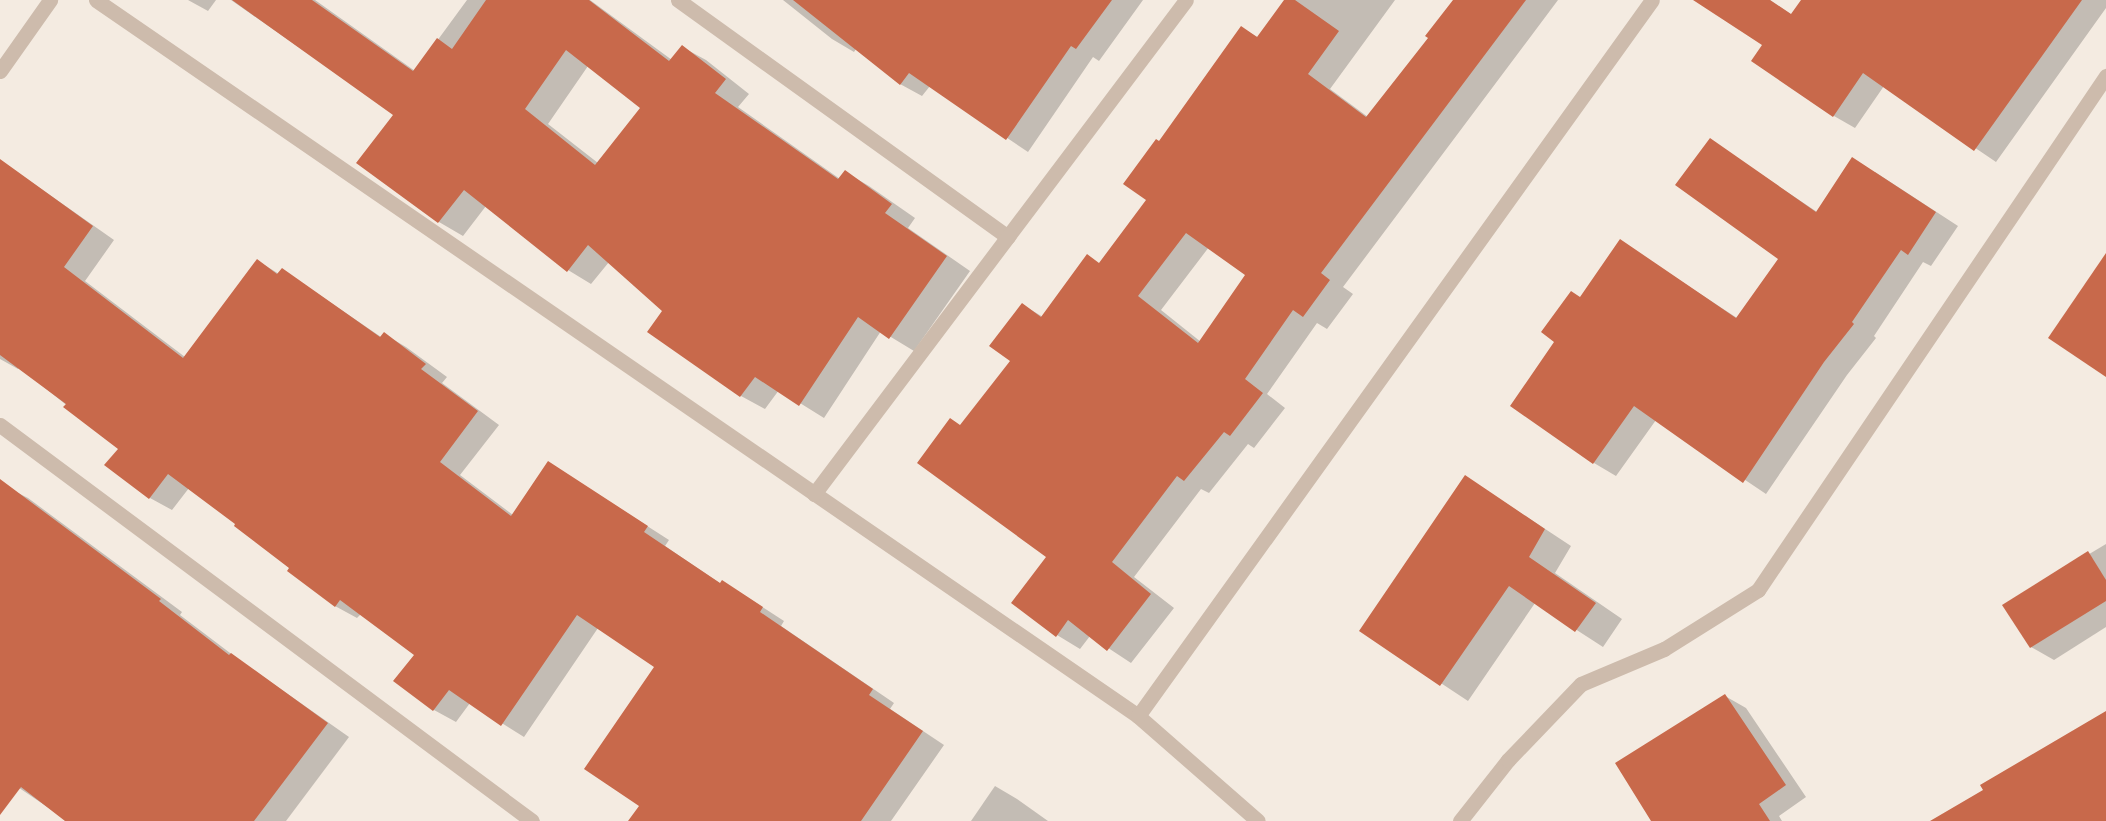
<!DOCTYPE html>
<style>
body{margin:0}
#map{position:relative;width:2106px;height:821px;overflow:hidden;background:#f4ebe1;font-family:"DejaVu Sans",sans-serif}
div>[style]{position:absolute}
.shadow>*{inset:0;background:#0003}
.building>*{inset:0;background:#c8694b}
.minor>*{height:15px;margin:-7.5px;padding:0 7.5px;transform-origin:7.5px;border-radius:7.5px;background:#cdbbac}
span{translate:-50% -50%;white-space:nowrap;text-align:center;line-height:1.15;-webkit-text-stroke:5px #fbf5ee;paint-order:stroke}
</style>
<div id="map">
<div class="shadow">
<div style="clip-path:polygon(188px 0,216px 0,208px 11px)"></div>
<div style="clip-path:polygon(evenodd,231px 0,315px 0,415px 71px,467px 0,590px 0,672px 60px,682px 47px,706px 60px,749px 94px,738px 107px,840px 179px,845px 172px,869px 186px,915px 218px,908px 228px,970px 271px,914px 351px,881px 331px,824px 418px,779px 390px,765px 409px,741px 396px,664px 310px,609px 262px,591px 284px,568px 270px,486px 206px,463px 236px,439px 222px,358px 162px,395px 114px,231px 0,588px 66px,642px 108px,598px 163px,548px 124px,588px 66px)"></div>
<div style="clip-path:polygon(783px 0,1143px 0,1099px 61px,1093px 57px,1028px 152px,930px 86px,922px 96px,900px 84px,856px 49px,854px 52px,832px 39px)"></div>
<div style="clip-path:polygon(evenodd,1286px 0,1395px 0,1330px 89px,1368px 117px,1430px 38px,1454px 0,1558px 0,1343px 287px,1353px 294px,1327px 329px,1317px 323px,1267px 394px,1285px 408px,1254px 448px,1248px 444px,1209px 493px,1201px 489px,1134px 577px,1174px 608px,1131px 663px,1090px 636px,1080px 649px,1057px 635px,1048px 557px,961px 426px,1012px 361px,1023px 305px,1043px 317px,1101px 264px,1148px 200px,1160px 143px,1242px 28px,1259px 38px,1286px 0,1209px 247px,1247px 275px,1201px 342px,1161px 310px,1209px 247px)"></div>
<div style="clip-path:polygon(1724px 0,1770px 0,1792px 15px,1802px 0,2106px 0,2106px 8px,1996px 162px,1884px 86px,1855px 128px,1834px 116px,1753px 61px,1764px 44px)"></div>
<div style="clip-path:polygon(1710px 140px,1817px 212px,1875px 172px,1958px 226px,1931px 266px,1923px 262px,1874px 336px,1876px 338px,1847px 375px,1766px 494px,1656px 420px,1616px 476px,1594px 463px,1557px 341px,1581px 299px,1620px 241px,1737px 318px,1780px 259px)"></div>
<div style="clip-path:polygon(0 160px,114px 240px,85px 281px,185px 357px,258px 261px,279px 274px,283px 270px,381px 337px,384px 334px,406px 347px,447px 377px,442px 383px,499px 425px,460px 475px,513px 515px,549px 463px,669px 540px,665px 546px,721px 584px,744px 595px,784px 621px,781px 626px,894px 703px,890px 709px,944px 745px,891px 821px,645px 821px,641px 805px,656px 667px,598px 628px,524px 737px,470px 703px,456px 722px,434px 710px,416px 655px,361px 614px,357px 618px,335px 606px,237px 524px,189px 488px,172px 510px,150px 498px,107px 465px,120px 448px,19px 367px,18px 369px,0 359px)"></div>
<div style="clip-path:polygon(1466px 477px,1571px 546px,1555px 573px,1622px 619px,1603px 647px,1535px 603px,1468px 701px,1362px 631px)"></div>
<div style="clip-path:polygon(0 484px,28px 498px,182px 612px,180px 615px,238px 659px,349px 737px,286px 821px,68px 821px,0 775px)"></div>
<div style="clip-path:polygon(2106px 544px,2106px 627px,2054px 660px,2031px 647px,2004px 605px)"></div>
<div style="clip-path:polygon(1725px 696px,1746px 708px,1806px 797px,1779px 816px,1782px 821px,1652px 821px)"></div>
<div style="clip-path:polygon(995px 786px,1017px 799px,1048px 821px,971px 821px)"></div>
</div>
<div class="building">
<div style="clip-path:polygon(evenodd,232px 0,312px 0,413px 71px,437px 38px,452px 49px,486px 0,589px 0,669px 61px,682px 45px,726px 79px,715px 93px,838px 179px,845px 170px,892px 204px,885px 213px,947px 256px,889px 339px,858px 317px,799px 406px,755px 377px,740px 397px,647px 332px,662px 311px,588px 245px,567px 272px,464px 190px,438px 223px,356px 163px,393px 115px,232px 0,566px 50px,640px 108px,595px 165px,525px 109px,566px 50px)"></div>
<div style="clip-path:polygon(793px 0,1112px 0,1076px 49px,1071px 46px,1006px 140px,909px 73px,900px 85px)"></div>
<div style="clip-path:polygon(evenodd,1284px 0,1295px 0,1339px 31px,1308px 74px,1366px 117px,1428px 38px,1425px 36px,1453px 0,1526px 0,1321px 273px,1330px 280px,1303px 317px,1293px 310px,1245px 379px,1263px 393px,1230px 436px,1224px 432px,1184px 481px,1177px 476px,1112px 562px,1151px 594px,1107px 651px,1068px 620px,1056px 637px,1011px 603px,1046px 557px,917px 463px,950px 418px,960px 425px,1010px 361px,989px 346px,1022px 303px,1041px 317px,1087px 254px,1099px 263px,1146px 200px,1123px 184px,1156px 139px,1159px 141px,1241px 26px,1257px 37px,1284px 0,1186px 233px,1245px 275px,1198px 343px,1138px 296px,1186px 233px)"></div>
<div style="clip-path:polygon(1693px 0,1770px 0,1791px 14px,1801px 0,2082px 0,1974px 151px,1863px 73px,1833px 117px,1751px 61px,1762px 45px)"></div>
<div style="clip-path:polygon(1710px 138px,1816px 212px,1852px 157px,1936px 212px,1908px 255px,1901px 250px,1852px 322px,1854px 324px,1824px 362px,1743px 483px,1634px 406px,1593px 464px,1510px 406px,1554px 342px,1541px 332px,1571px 291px,1580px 297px,1620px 239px,1736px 318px,1778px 259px,1675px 185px)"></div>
<div style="clip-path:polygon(0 159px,93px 226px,64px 267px,183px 358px,257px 259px,277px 274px,282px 268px,380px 337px,384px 332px,426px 364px,421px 369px,478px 411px,440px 462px,511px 516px,548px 461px,648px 526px,644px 532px,720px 583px,722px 580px,763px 607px,760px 612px,873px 689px,869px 695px,923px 731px,861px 821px,628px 821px,639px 806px,584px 769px,654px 667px,577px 615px,501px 726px,449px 690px,433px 711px,393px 681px,414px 655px,340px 600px,335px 607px,287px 571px,289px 568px,234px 526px,235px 524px,168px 474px,149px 499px,104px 465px,118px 449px,63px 407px,66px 404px,0 355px)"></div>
<div style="clip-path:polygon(2106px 253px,2106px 377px,2048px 338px)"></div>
<div style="clip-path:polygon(1465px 475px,1545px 529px,1529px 557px,1596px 603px,1575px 632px,1509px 586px,1440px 686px,1359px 631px)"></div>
<div style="clip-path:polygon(0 479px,161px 599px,159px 601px,229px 655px,231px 653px,328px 723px,254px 821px,65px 821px,21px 787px,0 815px)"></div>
<div style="clip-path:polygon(2088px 551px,2106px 580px,2106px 601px,2030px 648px,2002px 605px)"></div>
<div style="clip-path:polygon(1725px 694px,1786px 785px,1759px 804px,1770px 821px,1651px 821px,1615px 763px)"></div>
<div style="clip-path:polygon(2106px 711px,2106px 821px,1930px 821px,1983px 790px,1980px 785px)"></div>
</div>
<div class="minor">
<div style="left:96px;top:0;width:1264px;rotate:34.49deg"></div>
<div style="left:1138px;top:716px;width:159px;rotate:41.2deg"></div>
<div style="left:678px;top:0;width:406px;rotate:35.7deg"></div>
<div style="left:0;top:71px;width:87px;rotate:-54.8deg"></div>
<div style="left:0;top:425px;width:663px;rotate:36.66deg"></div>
<div style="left:814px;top:494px;width:618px;rotate:-53.02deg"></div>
<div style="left:1138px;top:716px;width:881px;rotate:-54.33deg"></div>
<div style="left:1460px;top:821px;width:78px;rotate:-51.8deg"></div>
<div style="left:1508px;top:760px;width:105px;rotate:-46.2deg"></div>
<div style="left:1581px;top:684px;width:90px;rotate:-22.9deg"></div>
<div style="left:1664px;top:649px;width:111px;rotate:-32.1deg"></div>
<div style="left:1758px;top:590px;width:621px;rotate:-55.9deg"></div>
</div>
</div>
